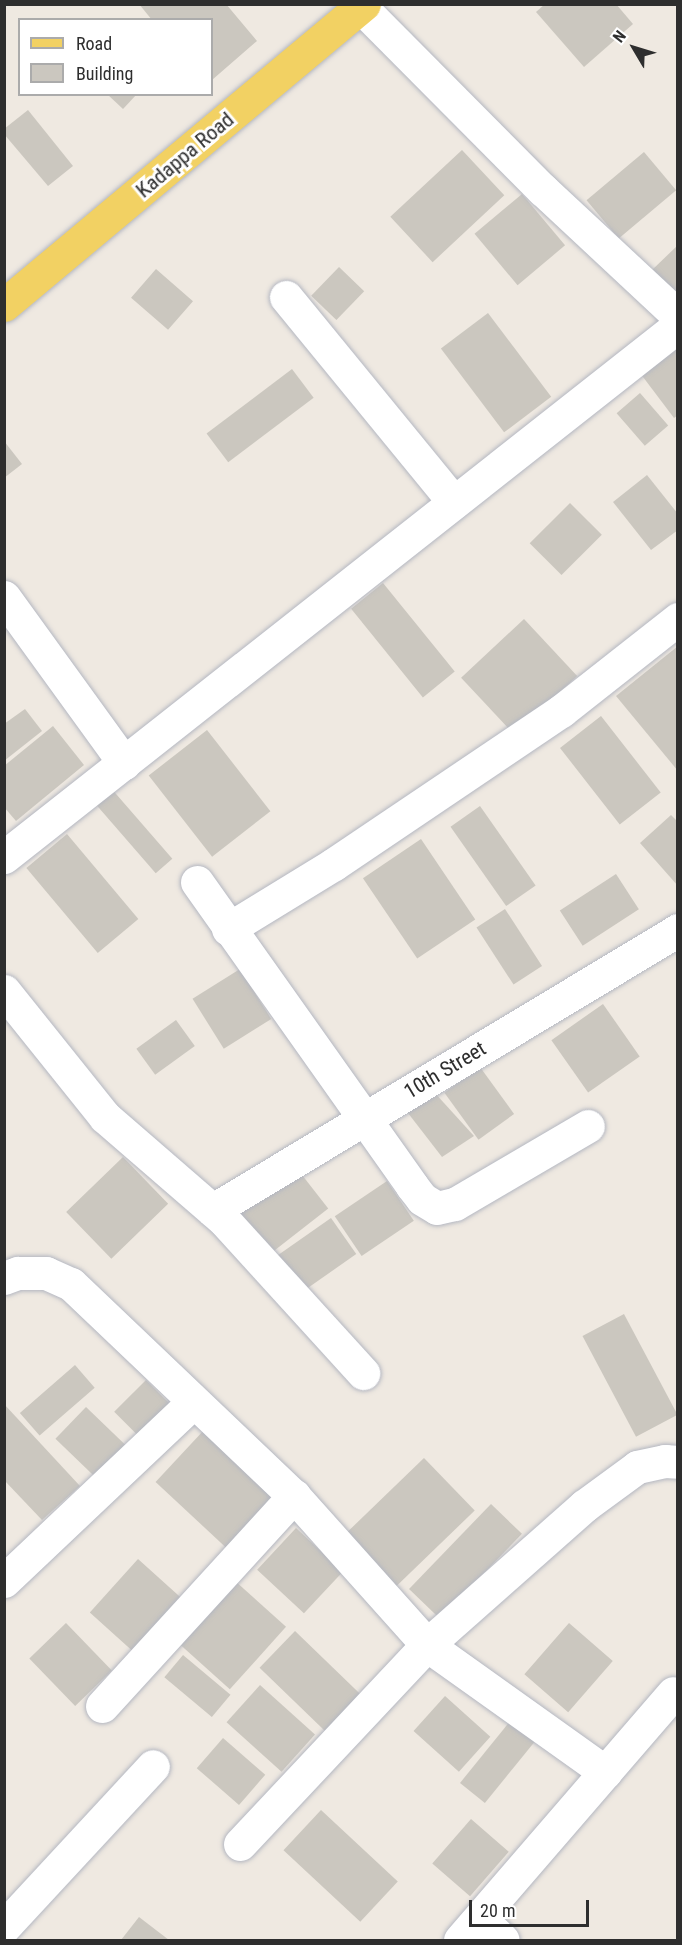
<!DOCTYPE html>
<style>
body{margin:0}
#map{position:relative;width:682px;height:1945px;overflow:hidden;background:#efe9e1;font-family:"Roboto Condensed",sans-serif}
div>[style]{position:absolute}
.building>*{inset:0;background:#cbc7bf;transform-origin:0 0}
.roads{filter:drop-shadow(0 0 2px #b4b7c1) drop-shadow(0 0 2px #b4b7c1)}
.minor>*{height:33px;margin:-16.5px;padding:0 16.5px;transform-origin:16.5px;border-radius:16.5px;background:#fff}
.major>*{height:33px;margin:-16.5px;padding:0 16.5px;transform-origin:16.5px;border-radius:16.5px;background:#f2d163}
span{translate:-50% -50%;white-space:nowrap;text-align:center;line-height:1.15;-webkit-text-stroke:6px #fff;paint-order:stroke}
.street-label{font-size:21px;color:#2e2e2e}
.frame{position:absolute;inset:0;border:6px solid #2e2e2e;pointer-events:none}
.legend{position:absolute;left:18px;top:18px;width:195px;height:78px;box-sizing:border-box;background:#fff;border:2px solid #ababab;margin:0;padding:8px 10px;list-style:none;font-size:18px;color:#2e2e2e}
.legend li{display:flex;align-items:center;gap:12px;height:30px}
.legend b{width:30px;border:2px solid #ababab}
.north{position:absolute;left:604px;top:18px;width:60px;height:60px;-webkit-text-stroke:4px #fff;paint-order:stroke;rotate:308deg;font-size:16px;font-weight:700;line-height:24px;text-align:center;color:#2e2e2e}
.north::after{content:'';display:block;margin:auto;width:21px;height:27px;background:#2e2e2e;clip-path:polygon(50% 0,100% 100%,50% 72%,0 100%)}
.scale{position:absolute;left:469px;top:1900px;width:120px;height:27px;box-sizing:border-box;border:3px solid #2e2e2e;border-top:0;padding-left:8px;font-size:18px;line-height:21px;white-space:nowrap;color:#2e2e2e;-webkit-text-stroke:4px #fff;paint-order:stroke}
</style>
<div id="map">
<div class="building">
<div style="clip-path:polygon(139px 4px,226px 4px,257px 41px,212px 80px,212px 20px,152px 20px)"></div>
<div style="clip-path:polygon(545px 4px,616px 4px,633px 24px,584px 67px,536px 12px)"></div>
<div style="clip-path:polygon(107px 94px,137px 94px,123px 109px)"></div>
<div style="clip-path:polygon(28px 110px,73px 166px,48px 186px,4px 134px,4px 129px)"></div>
<div style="left:462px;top:150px;width:62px;height:98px;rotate:47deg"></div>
<div style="left:644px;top:152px;width:50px;height:75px;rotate:50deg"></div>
<div style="left:522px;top:194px;width:67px;height:62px;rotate:50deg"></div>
<div style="clip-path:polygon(678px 245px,678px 297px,652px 270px)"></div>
<div style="left:339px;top:267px;width:35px;height:40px;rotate:44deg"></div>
<div style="left:156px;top:269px;width:49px;height:38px;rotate:41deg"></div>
<div style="left:488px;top:313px;width:105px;height:59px;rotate:53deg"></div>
<div style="clip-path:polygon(678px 344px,678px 415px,674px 418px,640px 373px)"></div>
<div style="left:292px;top:369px;width:36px;height:107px;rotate:53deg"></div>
<div style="left:640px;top:393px;width:43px;height:31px;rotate:49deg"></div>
<div style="clip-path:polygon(4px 441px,22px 464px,4px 478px)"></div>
<div style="clip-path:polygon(647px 475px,678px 514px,678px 530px,651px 550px,613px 502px)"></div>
<div style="left:570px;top:503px;width:45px;height:57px;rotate:45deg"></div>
<div style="left:383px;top:583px;width:114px;height:41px;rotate:51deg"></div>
<div style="left:524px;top:619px;width:78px;height:86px;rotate:47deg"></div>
<div style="clip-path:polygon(678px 646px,678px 771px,616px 696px)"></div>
<div style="clip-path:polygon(25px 709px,42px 731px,4px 761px,4px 724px)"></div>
<div style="left:601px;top:716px;width:97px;height:52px;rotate:52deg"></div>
<div style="clip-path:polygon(53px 726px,84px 765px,16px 821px,4px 807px,4px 766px)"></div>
<div style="left:207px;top:730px;width:103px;height:74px;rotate:52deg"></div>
<div style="left:110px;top:787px;width:95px;height:22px;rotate:49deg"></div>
<div style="left:480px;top:806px;width:97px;height:36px;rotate:55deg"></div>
<div style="clip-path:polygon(671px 815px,678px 822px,678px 886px,640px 843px)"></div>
<div style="left:67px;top:834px;width:111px;height:53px;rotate:50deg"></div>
<div style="left:421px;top:839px;width:97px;height:70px;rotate:56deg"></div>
<div style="left:616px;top:874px;width:42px;height:67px;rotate:57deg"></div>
<div style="left:505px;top:909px;width:68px;height:34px;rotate:57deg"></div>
<div style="left:240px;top:969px;width:59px;height:56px;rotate:58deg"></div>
<div style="left:603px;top:1004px;width:64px;height:63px;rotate:55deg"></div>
<div style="left:176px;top:1020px;width:32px;height:49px;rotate:54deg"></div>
<div style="left:480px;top:1067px;width:58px;height:44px;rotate:54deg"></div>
<div style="clip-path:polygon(434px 1092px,474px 1136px,442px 1157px,401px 1104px)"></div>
<div style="left:123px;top:1157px;width:65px;height:79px;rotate:46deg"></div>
<div style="left:295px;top:1166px;width:54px;height:78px;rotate:52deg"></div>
<div style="left:387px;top:1181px;width:48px;height:63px;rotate:56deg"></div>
<div style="left:331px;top:1218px;width:44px;height:71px;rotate:55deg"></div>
<div style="left:624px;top:1314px;width:114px;height:47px;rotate:62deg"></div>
<div style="left:75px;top:1365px;width:30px;height:73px;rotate:49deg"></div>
<div style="left:146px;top:1380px;width:35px;height:45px;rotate:45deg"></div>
<div style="clip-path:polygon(4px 1404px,80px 1486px,42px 1520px,4px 1480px)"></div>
<div style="left:86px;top:1407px;width:61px;height:44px;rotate:44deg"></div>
<div style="left:204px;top:1430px;width:98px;height:71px;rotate:43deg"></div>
<div style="left:424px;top:1458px;width:73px;height:113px;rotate:46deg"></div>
<div style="left:491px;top:1504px;width:43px;height:118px;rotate:44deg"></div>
<div style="left:296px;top:1528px;width:64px;height:57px;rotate:43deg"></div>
<div style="left:138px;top:1559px;width:62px;height:72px;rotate:42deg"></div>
<div style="left:234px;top:1580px;width:70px;height:84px;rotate:42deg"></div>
<div style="left:66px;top:1623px;width:66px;height:51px;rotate:46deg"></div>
<div style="left:569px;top:1623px;width:58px;height:68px;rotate:41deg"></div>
<div style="left:295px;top:1631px;width:91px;height:51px;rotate:44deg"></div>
<div style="left:183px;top:1655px;width:62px;height:29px;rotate:40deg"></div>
<div style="left:260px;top:1685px;width:74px;height:50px;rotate:42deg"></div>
<div style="left:445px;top:1696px;width:61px;height:47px;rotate:42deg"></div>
<div style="left:511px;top:1720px;width:32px;height:81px;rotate:39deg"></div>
<div style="left:223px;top:1738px;width:56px;height:40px;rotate:41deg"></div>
<div style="left:321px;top:1810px;width:105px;height:55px;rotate:43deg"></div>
<div style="left:471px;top:1819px;width:50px;height:59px;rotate:41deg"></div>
<div style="clip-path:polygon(139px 1917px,169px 1940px,121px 1940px)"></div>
</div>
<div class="roads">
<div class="minor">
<div style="left:358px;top:4px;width:262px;rotate:45.2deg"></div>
<div style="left:543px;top:190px;width:185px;rotate:43deg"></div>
<div style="left:286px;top:297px;width:265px;rotate:50.7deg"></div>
<div style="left:4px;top:597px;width:205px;rotate:54.1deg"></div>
<div style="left:4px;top:857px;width:858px;rotate:-38.23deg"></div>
<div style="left:197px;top:882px;width:372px;rotate:54.7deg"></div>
<div style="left:412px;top:1186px;width:16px;rotate:52deg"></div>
<div style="left:422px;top:1199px;width:17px;rotate:31deg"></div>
<div style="left:437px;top:1208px;width:18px;rotate:-13deg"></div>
<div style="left:455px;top:1204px;width:154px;rotate:-30.4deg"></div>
<div style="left:228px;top:929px;width:124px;rotate:-31.5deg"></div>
<div style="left:334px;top:864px;width:274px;rotate:-34deg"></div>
<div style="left:561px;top:711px;width:149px;rotate:-38.2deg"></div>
<div style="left:4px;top:991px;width:161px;rotate:51.3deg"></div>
<div style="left:105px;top:1117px;width:157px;rotate:40.9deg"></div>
<div style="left:224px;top:1220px;width:207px;rotate:47.7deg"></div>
<div style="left:213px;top:1210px;width:543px;rotate:-31.05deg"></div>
<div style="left:4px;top:1278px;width:15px;rotate:-20deg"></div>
<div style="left:18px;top:1273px;width:28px"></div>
<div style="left:46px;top:1273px;width:27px;rotate:24deg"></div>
<div style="left:71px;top:1284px;width:308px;rotate:43.6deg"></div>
<div style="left:294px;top:1496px;width:200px;rotate:48.2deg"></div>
<div style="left:427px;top:1645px;width:219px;rotate:35.5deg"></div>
<div style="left:4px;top:1581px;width:260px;rotate:-43.4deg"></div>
<div style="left:102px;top:1706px;width:285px;rotate:-47.6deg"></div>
<div style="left:240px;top:1844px;width:273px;rotate:-46.8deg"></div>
<div style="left:427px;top:1645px;width:210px;rotate:-41.5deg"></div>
<div style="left:584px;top:1506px;width:66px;rotate:-36.3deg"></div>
<div style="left:637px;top:1467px;width:29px;rotate:-12deg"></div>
<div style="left:665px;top:1461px;width:13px;rotate:4deg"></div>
<div style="left:481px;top:1919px;width:30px;rotate:44deg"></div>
<div style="left:4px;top:1927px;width:219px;rotate:-47.2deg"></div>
<div style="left:460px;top:1940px;width:326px;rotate:-49.2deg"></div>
</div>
<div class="major">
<div style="left:4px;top:305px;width:469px;rotate:-39.9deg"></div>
</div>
</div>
<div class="street-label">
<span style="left:185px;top:155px;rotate:-40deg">Kadappa Road</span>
<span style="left:445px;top:1070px;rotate:-31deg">10th Street</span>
</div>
<div class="frame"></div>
<ul class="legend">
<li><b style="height:8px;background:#f2d163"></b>Road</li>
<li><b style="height:16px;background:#cbc7bf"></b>Building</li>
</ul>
<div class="north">N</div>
<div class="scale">20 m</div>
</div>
